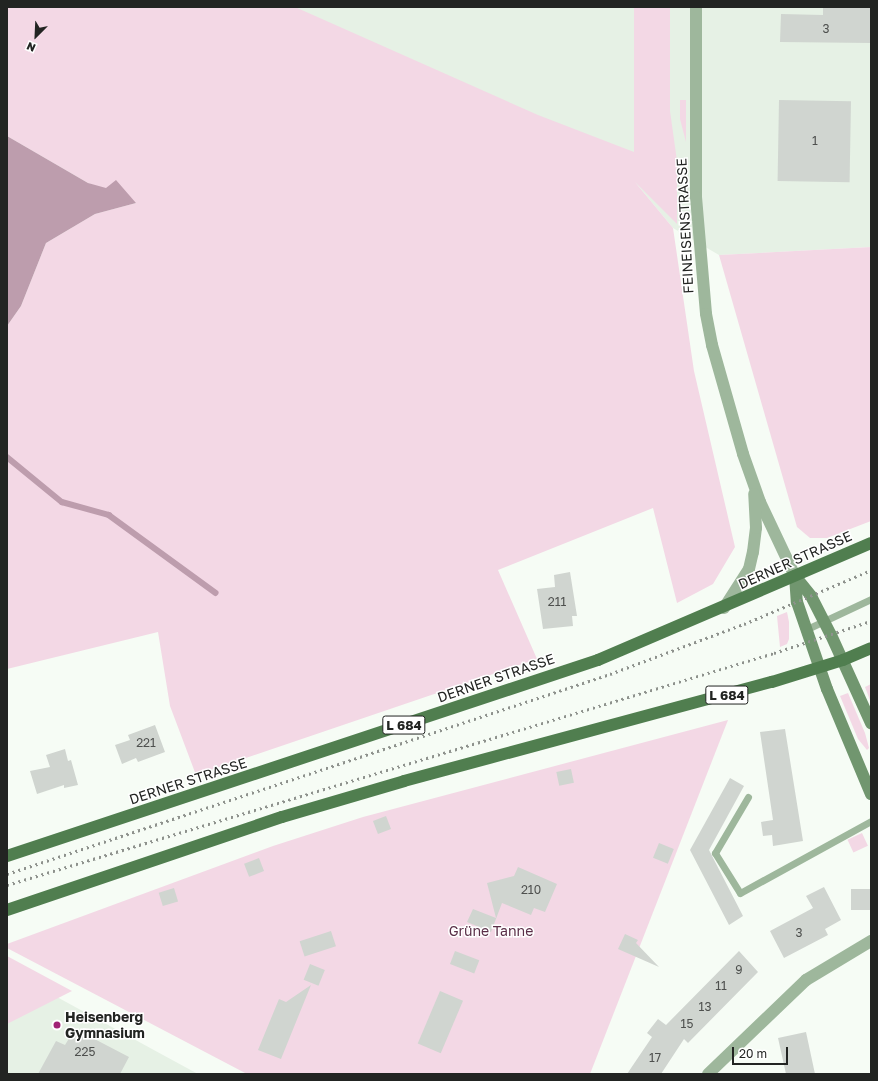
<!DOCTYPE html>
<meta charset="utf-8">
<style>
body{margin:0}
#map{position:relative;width:878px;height:1081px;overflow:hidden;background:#f6fcf5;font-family:"Golos Text",sans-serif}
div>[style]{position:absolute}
.built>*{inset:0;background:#e6f1e5}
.green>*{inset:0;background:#f3d8e5;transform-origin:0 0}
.water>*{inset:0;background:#bd9dad}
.stream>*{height:5.5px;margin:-2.75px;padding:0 2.75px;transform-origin:2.75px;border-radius:2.75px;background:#bd9dad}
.building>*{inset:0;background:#d0d5d0;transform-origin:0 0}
.lane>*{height:7px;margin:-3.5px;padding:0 3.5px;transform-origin:3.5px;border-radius:3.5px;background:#9eb79c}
.street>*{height:12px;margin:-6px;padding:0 6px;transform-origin:6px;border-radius:6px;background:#9eb79c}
.secondary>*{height:12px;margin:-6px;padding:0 6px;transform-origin:6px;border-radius:6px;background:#71966f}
.primary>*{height:12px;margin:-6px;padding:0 6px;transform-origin:6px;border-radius:6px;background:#507e4f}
.rail>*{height:3px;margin-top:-1.5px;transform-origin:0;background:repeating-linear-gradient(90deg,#8e928d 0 2px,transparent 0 6px)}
.dots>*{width:11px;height:11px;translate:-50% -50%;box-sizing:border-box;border:2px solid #fff;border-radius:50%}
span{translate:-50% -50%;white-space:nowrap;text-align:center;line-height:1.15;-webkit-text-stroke:3px #fff;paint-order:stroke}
.number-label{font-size:12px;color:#4e504e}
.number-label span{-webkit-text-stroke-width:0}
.shield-label span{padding:1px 3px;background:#fff;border:1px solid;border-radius:3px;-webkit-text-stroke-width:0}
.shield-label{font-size:13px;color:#222422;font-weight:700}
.street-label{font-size:14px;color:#222422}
.park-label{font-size:14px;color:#5a2e47}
.poi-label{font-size:14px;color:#222422;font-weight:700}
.left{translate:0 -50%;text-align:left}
.frame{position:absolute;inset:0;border:8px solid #222422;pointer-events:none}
.north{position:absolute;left:16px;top:16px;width:40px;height:40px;-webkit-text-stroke:3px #fff;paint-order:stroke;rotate:204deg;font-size:11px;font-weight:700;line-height:16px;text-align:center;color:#222422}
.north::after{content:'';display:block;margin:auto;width:14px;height:18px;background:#222422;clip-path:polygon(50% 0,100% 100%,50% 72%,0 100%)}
.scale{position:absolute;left:732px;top:1047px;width:56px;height:18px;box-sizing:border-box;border:2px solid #222422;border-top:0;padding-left:5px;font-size:12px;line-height:14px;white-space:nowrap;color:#222422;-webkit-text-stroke:3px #fff;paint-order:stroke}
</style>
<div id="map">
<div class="built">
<div style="clip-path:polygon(274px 7px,871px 7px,871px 247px,719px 255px,673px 228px,630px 176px)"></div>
<div style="clip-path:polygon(35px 985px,163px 1055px,198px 1074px,7px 1074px,7px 995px)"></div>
</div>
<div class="green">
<div style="clip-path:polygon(7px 7px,295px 7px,538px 115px,634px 152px,634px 7px,670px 7px,670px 111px,677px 161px,677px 224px,635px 182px,673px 228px,694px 371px,735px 547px,713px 584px,677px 603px,653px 508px,498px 570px,537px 659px,196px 775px,170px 706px,158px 632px,7px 669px,7px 326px,21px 306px,46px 243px,95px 214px,136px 203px,88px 183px,7px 136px)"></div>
<div style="clip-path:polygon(680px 100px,686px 100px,686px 142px,680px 119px)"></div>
<div style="clip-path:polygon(871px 247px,871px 521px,827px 538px,810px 538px,797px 527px,719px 255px)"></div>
<div style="clip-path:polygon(787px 612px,789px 622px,789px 639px,787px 644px,780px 647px,777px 616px)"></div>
<div style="clip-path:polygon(871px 684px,871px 703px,865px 687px)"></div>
<div style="clip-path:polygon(848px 693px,865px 733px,869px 748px,867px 750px,858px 739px,840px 696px)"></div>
<div style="clip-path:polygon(728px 720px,590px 1074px,247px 1074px,7px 948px,7px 944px,273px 846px,363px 817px)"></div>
<div style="left:862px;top:833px;width:14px;height:16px;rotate:65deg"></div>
<div style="clip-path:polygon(7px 956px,72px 991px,7px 1024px)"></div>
</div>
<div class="water">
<div style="clip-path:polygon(7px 136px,88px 183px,106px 188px,116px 180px,136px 203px,95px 214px,46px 243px,21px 306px,7px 326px)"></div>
</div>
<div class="stream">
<div style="left:7px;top:457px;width:71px;rotate:39.3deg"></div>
<div style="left:62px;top:502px;width:49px;rotate:15.5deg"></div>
<div style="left:109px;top:515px;width:132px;rotate:36.1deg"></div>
</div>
<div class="building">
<div style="clip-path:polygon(823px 7px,871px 7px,871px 43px,780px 42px,781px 14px,823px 15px)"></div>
<div style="left:779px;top:100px;width:72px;height:81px;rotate:1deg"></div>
<div style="clip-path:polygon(570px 572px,577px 616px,572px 616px,573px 626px,543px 629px,537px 589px,555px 587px,554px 575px)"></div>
<div style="clip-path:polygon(155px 725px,165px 752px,138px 762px,136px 758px,122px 764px,115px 745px,130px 740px,128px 735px)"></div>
<div style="clip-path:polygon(785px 729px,803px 841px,773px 846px,772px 835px,763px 836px,761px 822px,773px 820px,760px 732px)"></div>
<div style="clip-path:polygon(65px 749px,68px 761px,71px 760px,78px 785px,64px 788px,64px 785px,37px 794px,30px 771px,50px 767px,46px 755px)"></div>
<div style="left:571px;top:769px;width:14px;height:15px;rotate:78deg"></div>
<div style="clip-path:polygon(730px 778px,744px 786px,709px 850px,743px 916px,729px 925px,690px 850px)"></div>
<div style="left:386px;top:816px;width:14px;height:14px;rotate:69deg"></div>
<div style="left:659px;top:843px;width:16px;height:16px;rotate:22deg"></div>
<div style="left:259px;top:858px;width:14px;height:16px;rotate:69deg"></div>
<div style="clip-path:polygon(518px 867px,557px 884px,545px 912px,534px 908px,531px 915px,502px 903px,491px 932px,467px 922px,473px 909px,496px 918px,487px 883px,514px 876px)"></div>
<div style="clip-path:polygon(824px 887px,841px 920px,825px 929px,828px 935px,784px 958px,770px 931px,813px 908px,806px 896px)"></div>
<div style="left:174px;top:888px;width:14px;height:16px;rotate:73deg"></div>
<div style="left:851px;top:889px;width:19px;height:21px"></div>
<div style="left:331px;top:931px;width:16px;height:33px;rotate:72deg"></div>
<div style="clip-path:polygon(625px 934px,638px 940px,636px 943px,659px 967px,618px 949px)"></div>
<div style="left:455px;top:951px;width:26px;height:14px;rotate:21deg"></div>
<div style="clip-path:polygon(739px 951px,758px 972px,688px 1043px,684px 1039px,661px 1074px,627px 1074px,652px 1037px,647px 1033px,658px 1019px,666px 1025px)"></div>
<div style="left:310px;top:964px;width:16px;height:17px;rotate:22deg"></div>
<div style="clip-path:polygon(311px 985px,281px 1059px,258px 1050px,279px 999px,286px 1002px)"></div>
<div style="left:440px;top:991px;width:25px;height:57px;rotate:23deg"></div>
<div style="clip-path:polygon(73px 1032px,81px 1036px,83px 1033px,129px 1057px,120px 1074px,38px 1074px,56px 1041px,65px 1045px)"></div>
<div style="clip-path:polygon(806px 1032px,815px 1074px,786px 1074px,778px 1038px)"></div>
</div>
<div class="lane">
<div style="left:807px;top:629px;width:71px;rotate:-25.1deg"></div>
<div style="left:748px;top:797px;width:65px;rotate:120.5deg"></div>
<div style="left:715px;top:853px;width:47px;rotate:58deg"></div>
<div style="left:740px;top:893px;width:149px;rotate:-28.8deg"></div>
</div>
<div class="street">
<div style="left:696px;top:7px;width:190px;rotate:90deg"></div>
<div style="left:696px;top:197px;width:117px;rotate:85.1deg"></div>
<div style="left:706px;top:314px;width:32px;rotate:79deg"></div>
<div style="left:712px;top:345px;width:113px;rotate:74.1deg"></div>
<div style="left:743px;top:454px;width:51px;rotate:70.5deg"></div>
<div style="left:760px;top:502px;width:82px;rotate:64.7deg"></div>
<div style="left:724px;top:608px;width:46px;rotate:-57.3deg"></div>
<div style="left:749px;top:569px;width:17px;rotate:-77deg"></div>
<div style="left:753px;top:552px;width:24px;rotate:-83deg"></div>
<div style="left:756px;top:528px;width:34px;rotate:-93deg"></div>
<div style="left:708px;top:1074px;width:136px;rotate:-43.8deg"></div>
<div style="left:806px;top:980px;width:76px;rotate:-31deg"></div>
</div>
<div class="secondary">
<div style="left:795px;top:576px;width:26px;rotate:86deg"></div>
<div style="left:797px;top:602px;width:92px;rotate:71deg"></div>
<div style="left:827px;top:689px;width:114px;rotate:67.3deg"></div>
<div style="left:795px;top:576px;width:26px;rotate:51deg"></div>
<div style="left:811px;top:596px;width:44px;rotate:62.9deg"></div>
<div style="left:831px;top:635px;width:97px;rotate:65.6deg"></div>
</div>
<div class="primary">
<div style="left:7px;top:856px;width:623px;rotate:-18.35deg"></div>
<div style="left:598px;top:660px;width:297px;rotate:-23.2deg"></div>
<div style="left:7px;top:910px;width:290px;rotate:-18.7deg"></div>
<div style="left:282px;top:817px;width:127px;rotate:-16.4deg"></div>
<div style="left:404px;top:781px;width:381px;rotate:-15.1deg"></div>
<div style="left:772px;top:682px;width:74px;rotate:-17.2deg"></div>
<div style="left:843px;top:660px;width:30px;rotate:-23deg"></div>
</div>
<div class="rail">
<div style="left:7px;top:874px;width:635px;rotate:-18.35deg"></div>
<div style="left:610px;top:674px;width:143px;rotate:-20.5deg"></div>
<div style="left:744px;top:624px;width:138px;rotate:-23deg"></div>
<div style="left:7px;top:885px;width:801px;rotate:-16.83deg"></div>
<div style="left:774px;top:653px;width:102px;rotate:-18.3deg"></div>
</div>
<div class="dots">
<div style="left:57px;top:1025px;background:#a12376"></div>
</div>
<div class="number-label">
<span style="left:826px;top:29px">3</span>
<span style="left:815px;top:141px">1</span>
<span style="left:557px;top:602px">211</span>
<span style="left:146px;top:743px">221</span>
<span style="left:531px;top:890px">210</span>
<span style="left:799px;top:933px">3</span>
<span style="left:739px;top:970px">9</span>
<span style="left:721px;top:986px">11</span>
<span style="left:705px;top:1007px">13</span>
<span style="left:687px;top:1024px">15</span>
<span style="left:85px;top:1052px">225</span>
<span style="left:655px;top:1058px">17</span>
</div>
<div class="shield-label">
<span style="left:727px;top:695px">L 684</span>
<span style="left:404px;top:725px">L 684</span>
</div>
<div class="street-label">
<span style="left:685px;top:226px;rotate:-93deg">FEINEISENSTRASSE</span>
<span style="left:795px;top:560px;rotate:-24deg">DERNER STRASSE</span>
<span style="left:496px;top:678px;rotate:-19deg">DERNER STRASSE</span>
<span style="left:188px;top:781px;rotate:-18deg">DERNER STRASSE</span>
</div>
<div class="park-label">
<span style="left:491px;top:931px">Grüne Tanne</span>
</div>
<div class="poi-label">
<span class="left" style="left:65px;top:1025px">Heisenberg<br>Gymnasium</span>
</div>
<div class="frame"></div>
<div class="north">N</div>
<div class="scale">20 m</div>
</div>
